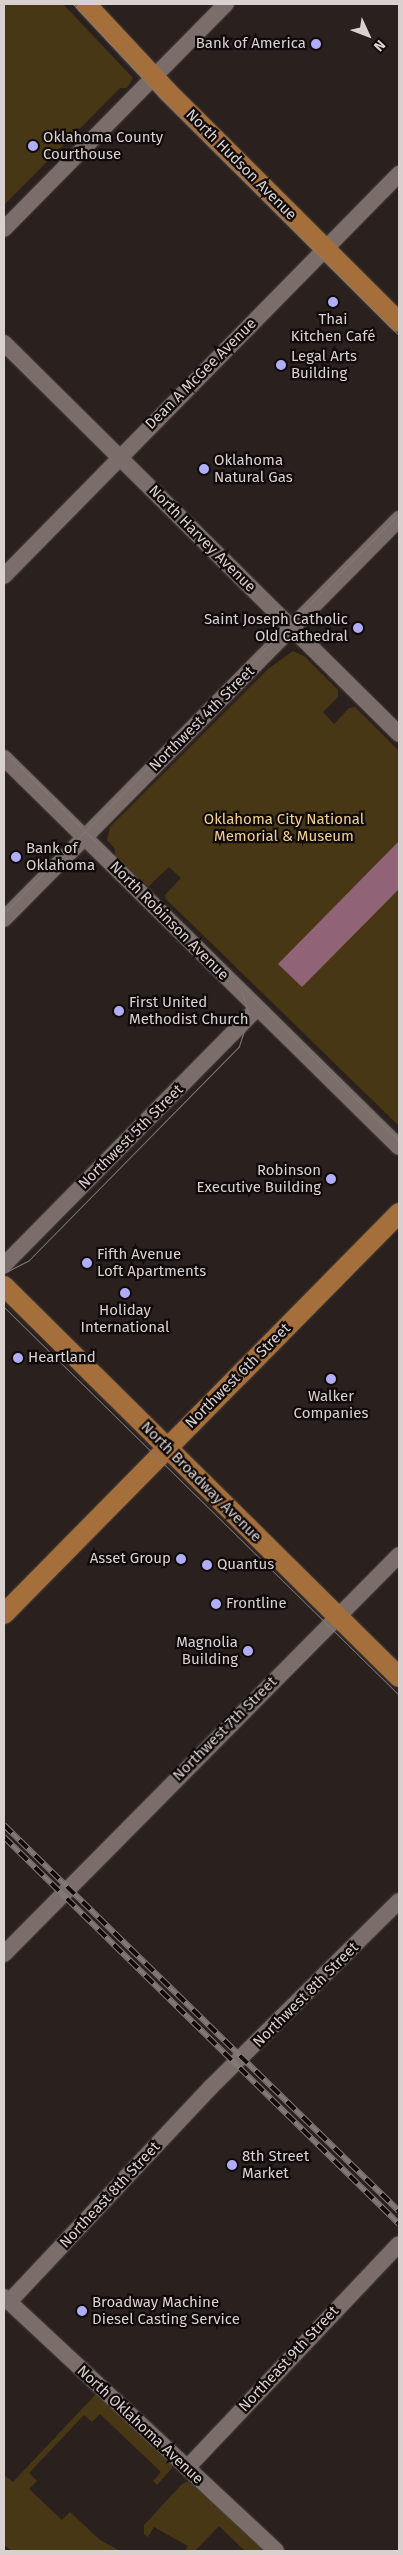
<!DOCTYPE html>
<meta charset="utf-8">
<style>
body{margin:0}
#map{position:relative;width:403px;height:2555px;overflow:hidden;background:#2a201d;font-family:"Fira Sans",sans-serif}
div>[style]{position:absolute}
.green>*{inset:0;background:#483715}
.water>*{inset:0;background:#916376}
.roads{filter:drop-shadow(0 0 1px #463e3b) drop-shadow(0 0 1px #463e3b)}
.minor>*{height:16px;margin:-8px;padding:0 8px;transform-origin:8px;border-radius:8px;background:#7b6e6a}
.major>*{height:20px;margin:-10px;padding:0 10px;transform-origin:10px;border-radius:10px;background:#a46f3a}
.tram>*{height:1px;margin:-0.5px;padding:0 0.5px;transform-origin:0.5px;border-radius:0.5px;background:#817976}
.rail>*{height:5.5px;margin-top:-2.75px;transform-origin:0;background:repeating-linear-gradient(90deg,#100b0a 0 11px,#817976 0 22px);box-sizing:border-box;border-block:1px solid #817976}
.dots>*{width:14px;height:14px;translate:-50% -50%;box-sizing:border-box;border:2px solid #100b0a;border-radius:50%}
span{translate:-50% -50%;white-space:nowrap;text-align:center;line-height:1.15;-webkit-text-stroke:4.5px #100b0a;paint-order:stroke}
.poi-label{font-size:15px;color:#d8d1cf}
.right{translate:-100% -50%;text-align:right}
.left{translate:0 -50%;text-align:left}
.street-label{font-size:15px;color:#d8d1cf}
.park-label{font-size:15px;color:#f3cf8a}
.frame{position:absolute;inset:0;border:5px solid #d8d1cf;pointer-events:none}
.north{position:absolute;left:343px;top:10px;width:50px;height:50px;-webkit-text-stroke:4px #100b0a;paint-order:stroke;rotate:133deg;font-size:14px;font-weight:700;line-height:20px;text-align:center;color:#d8d1cf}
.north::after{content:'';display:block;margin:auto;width:18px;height:22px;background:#d8d1cf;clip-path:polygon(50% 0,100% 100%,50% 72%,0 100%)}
</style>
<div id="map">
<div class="green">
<div style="clip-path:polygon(4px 4px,63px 4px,133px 78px,127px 88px,120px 88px,4px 205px)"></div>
<div style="clip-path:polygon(293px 651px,304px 656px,338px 690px,338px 697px,323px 712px,334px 724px,349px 708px,355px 707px,399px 751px,399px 1126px,166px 899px,165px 895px,181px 878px,169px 867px,148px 887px,115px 857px,115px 849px,107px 840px,110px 827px,268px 669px)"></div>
<div style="clip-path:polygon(97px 2393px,172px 2465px,172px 2468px,157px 2485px,153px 2481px,161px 2472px,100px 2414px,92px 2422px,84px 2415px,29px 2473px,37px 2481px,29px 2489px,62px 2520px,70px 2512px,100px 2540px,120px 2551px,12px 2551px,4px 2545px,4px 2475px,13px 2482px)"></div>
<div style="clip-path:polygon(189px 2481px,193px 2483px,265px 2551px,245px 2551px,219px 2526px,195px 2551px,185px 2551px,188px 2546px,154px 2527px,148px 2537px,144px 2534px,144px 2525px,182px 2484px)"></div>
</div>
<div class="water">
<div style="clip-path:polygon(399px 841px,399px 889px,302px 987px,278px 964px)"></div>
</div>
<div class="roads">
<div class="minor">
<div style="left:4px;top:229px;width:316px;rotate:-45.4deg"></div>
<div style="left:4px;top:343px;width:556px;rotate:44.71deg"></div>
<div style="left:4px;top:576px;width:564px;rotate:-45.5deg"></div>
<div style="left:4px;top:758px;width:554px;rotate:44.56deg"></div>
<div style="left:4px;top:919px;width:562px;rotate:-45.36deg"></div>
<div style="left:4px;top:1265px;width:361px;rotate:-45.4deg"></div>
<div style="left:4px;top:1954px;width:561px;rotate:-45.29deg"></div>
<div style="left:4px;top:2297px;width:372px;rotate:43deg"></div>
<div style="left:9px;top:2302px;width:295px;rotate:-46.8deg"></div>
<div style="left:211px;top:2087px;width:264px;rotate:-44.7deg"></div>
<div style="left:187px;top:2468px;width:308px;rotate:-46.6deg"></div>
</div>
<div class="major">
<div style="left:86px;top:4px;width:119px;rotate:47deg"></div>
<div style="left:167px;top:91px;width:327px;rotate:44.9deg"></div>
<div style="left:4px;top:1286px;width:556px;rotate:44.71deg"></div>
<div style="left:4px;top:1614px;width:563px;rotate:-45.43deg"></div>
</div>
</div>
<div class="tram">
<div style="left:73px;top:4px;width:143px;rotate:46.7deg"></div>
<div style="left:171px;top:108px;width:322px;rotate:44.9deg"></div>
<div style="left:4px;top:751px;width:555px;rotate:44.64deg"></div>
<div style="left:4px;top:913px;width:562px;rotate:-45.36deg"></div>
<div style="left:4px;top:1273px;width:28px;rotate:-27deg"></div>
<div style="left:29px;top:1260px;width:300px;rotate:-45.5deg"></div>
<div style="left:239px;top:1046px;width:32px;rotate:-72deg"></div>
<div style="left:249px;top:1016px;width:29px;rotate:-106deg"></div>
<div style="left:4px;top:1307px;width:554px;rotate:44.49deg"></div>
</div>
<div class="rail">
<div style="left:4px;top:1825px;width:552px;rotate:44.34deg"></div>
<div style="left:4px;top:1837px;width:553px;rotate:44.41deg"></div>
</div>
<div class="dots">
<div style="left:316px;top:44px;background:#b0adfa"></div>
<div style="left:33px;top:146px;background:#b0adfa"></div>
<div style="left:333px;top:302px;background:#b0adfa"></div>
<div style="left:281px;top:365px;background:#b0adfa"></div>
<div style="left:204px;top:469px;background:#b0adfa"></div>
<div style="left:358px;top:628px;background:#b0adfa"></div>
<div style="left:16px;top:857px;background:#b0adfa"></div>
<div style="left:119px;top:1011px;background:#b0adfa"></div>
<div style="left:331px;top:1179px;background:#b0adfa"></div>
<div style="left:87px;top:1263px;background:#b0adfa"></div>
<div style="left:125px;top:1293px;background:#b0adfa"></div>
<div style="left:18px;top:1358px;background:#b0adfa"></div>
<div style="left:331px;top:1379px;background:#b0adfa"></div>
<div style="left:181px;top:1559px;background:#b0adfa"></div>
<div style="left:207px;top:1565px;background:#b0adfa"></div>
<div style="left:216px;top:1604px;background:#b0adfa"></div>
<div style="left:248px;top:1651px;background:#b0adfa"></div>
<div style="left:232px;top:2165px;background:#b0adfa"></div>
<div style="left:82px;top:2311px;background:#b0adfa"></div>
</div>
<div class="poi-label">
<span class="right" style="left:306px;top:44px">Bank of America</span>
<span class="left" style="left:43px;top:146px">Oklahoma County<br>Courthouse</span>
<span style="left:333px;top:328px">Thai<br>Kitchen Café</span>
<span class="left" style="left:291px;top:365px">Legal Arts<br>Building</span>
<span class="left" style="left:214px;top:469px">Oklahoma<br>Natural Gas</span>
<span class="right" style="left:348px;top:628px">Saint Joseph Catholic<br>Old Cathedral</span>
<span class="left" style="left:26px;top:857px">Bank of<br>Oklahoma</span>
<span class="left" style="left:129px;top:1011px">First United<br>Methodist Church</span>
<span class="right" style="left:321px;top:1179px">Robinson<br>Executive Building</span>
<span class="left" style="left:97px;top:1263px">Fifth Avenue<br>Loft Apartments</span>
<span style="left:125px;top:1319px">Holiday<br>International</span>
<span class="left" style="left:28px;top:1358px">Heartland</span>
<span style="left:331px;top:1405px">Walker<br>Companies</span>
<span class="right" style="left:171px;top:1559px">Asset Group</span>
<span class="left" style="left:217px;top:1565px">Quantus</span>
<span class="left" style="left:226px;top:1604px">Frontline</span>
<span class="right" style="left:238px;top:1651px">Magnolia<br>Building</span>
<span class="left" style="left:242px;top:2165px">8th Street<br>Market</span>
<span class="left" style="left:92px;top:2311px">Broadway Machine<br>Diesel Casting Service</span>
</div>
<div class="street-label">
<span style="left:241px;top:165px;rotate:45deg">North Hudson Avenue</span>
<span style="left:201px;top:374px;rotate:-45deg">Dean A McGee Avenue</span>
<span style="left:202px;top:539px;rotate:45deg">North Harvey Avenue</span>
<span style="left:202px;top:719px;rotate:-45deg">Northwest 4th Street</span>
<span style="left:169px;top:921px;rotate:45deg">North Robinson Avenue</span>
<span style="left:131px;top:1137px;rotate:-45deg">Northwest 5th Street</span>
<span style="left:238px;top:1376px;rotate:-45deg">Northwest 6th Street</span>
<span style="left:201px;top:1482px;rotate:45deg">North Broadway Avenue</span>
<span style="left:225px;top:1729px;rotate:-45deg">Northwest 7th Street</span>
<span style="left:306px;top:1995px;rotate:-45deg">Northwest 8th Street</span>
<span style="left:110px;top:2195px;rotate:-47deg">Northeast 8th Street</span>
<span style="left:289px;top:2359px;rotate:-47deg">Northeast 9th Street</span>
<span style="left:140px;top:2425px;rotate:43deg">North Oklahoma Avenue</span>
</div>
<div class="park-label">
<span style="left:284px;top:828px">Oklahoma City National<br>Memorial &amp; Museum</span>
</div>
<div class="frame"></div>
<div class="north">N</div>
</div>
